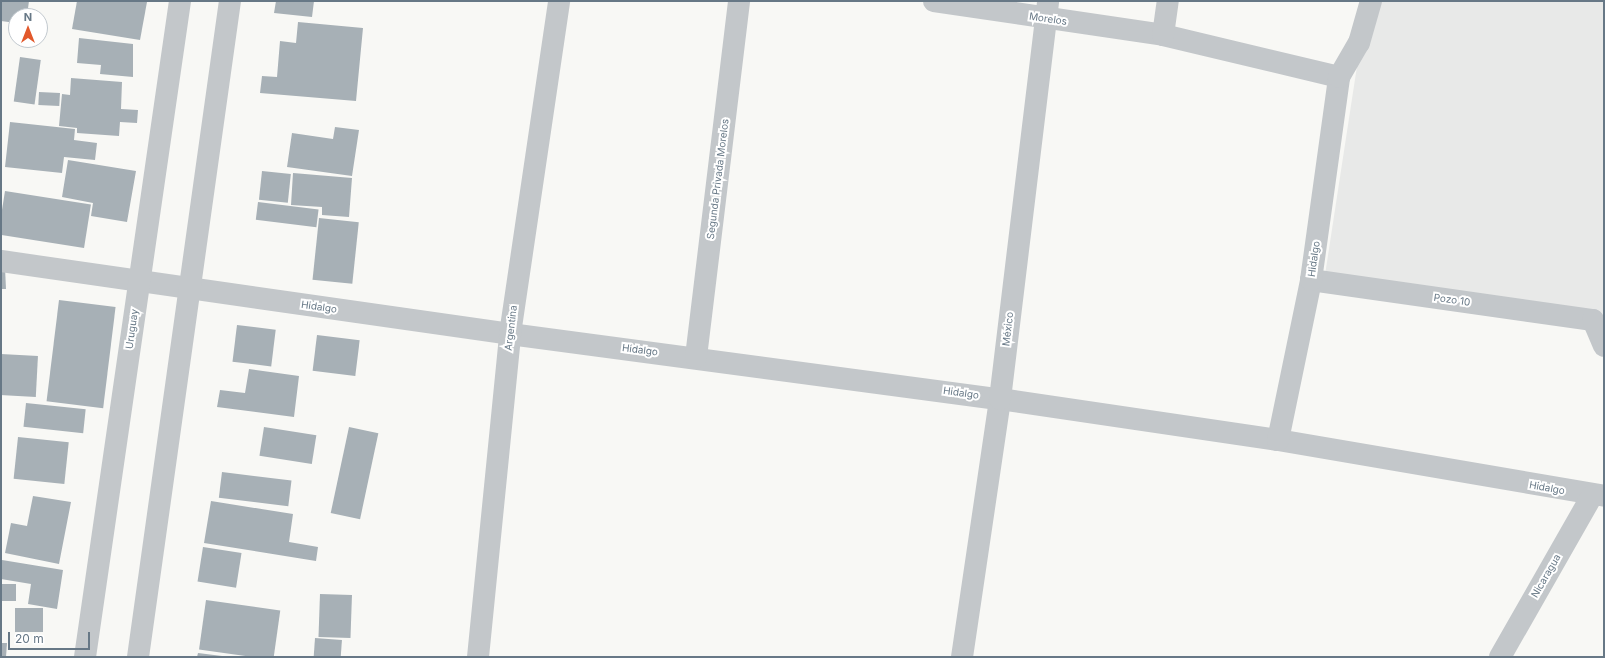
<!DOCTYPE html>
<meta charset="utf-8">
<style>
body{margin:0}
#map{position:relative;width:1605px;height:658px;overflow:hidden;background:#f8f8f5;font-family:Inter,sans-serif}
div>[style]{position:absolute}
.built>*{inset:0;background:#e8e9e8}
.building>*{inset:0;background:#a7b0b6;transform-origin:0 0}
.minor>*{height:22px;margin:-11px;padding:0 11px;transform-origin:11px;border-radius:11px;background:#c3c7ca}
span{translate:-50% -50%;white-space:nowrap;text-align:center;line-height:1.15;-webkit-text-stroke:4px #fff;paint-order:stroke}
.street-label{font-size:10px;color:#677886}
.frame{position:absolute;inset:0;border:2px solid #677886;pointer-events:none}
.north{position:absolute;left:8px;top:8px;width:40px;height:40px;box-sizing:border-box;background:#fff;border:1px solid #c2c9cf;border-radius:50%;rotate:0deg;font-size:11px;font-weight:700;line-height:16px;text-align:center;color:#677886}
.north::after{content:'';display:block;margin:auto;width:14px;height:18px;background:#e2582b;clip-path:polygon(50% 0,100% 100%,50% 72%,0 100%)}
.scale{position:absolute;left:8px;top:632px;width:82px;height:18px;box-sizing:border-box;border:2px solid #677886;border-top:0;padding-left:5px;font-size:12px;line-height:14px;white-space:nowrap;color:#677886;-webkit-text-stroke:3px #fff;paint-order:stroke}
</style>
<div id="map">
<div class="built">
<div style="clip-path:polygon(1367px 1px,1604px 1px,1604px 329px,1323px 288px)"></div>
</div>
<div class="building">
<div style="clip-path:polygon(1px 1px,29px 1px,27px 16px,16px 16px,16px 23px,1px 21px)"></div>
<div style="clip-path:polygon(77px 1px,147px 2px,140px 40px,72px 29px)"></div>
<div style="clip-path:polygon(276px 1px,314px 1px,312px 17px,274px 13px)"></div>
<div style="clip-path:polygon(298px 22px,363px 28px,356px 101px,260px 93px,262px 76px,277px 77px,280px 41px,296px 43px)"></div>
<div style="clip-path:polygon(79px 38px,133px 44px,133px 77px,100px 74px,101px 65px,77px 63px)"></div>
<div style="left:20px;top:57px;width:21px;height:45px;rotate:8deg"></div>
<div style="clip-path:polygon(71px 78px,122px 82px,121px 109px,138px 110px,137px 123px,120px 122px,119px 136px,77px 133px,77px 128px,59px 126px,62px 94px,70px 95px)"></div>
<div style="left:39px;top:92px;width:21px;height:13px;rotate:3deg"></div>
<div style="clip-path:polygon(10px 122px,75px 129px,74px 140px,97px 143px,95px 160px,64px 157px,62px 173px,5px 167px)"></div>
<div style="clip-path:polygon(335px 127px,359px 130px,352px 176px,287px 167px,292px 133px,333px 139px)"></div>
<div style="clip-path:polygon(68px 160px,136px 171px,127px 222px,91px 216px,93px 203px,62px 197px)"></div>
<div style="left:262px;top:171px;width:29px;height:29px;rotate:6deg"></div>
<div style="clip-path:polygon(293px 173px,352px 178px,349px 217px,322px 215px,322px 207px,291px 205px)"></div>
<div style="left:5px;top:191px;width:87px;height:44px;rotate:9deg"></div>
<div style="left:258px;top:202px;width:61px;height:18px;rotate:7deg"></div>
<div style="left:319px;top:218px;width:40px;height:62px;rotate:6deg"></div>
<div style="clip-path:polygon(1px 268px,5px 268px,6px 289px,1px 289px)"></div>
<div style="left:59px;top:300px;width:57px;height:102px;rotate:7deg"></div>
<div style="left:237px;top:325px;width:39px;height:37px;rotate:7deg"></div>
<div style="left:317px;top:335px;width:43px;height:36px;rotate:7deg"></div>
<div style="left:1px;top:354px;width:37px;height:41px;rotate:3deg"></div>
<div style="clip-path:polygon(249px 369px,299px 376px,294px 417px,217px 407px,220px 390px,245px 393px)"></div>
<div style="left:26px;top:403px;width:60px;height:24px;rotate:6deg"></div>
<div style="left:264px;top:427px;width:53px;height:29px;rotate:9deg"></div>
<div style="left:349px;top:427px;width:30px;height:88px;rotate:12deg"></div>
<div style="left:18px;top:437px;width:51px;height:42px;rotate:6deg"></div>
<div style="left:222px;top:472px;width:70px;height:26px;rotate:7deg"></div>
<div style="clip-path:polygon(33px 496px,71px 502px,59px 564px,5px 553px,11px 523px,27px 526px)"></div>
<div style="clip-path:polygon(211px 501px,293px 514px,289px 542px,318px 547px,316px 561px,204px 543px)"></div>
<div style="left:203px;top:547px;width:39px;height:35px;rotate:9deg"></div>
<div style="clip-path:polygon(2px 560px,63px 570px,57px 609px,28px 604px,31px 584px,1px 579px)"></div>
<div style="left:16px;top:584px;width:17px;height:15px;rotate:90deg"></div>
<div style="left:320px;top:594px;width:32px;height:43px;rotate:2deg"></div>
<div style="left:206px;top:600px;width:75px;height:50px;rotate:8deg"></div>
<div style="left:15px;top:608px;width:28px;height:24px"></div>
<div style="left:315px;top:638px;width:27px;height:19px;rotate:4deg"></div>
<div style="clip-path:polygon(1px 643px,7px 643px,6px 657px,1px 657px)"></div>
<div style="clip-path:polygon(198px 653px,222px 656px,222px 657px,197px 657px)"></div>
</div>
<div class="minor">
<div style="left:934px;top:1px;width:232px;rotate:8.4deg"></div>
<div style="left:1163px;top:35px;width:181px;rotate:13.4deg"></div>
<div style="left:1163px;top:35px;width:34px;rotate:-82deg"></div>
<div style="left:1px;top:261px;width:514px;rotate:8.16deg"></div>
<div style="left:510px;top:334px;width:494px;rotate:7.6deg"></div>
<div style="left:1000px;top:399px;width:281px;rotate:8.4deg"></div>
<div style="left:1278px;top:440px;width:331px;rotate:9.7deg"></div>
<div style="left:1311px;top:280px;width:285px;rotate:8.1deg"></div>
<div style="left:1593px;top:320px;width:28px;rotate:67deg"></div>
<div style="left:696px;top:357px;width:359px;rotate:-83.1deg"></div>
<div style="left:1278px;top:440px;width:163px;rotate:-78.3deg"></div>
<div style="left:1311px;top:280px;width:205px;rotate:-82.1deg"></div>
<div style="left:1339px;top:77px;width:39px;rotate:-60deg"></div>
<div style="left:1359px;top:43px;width:44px;rotate:-74.1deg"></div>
<div style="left:85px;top:657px;width:663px;rotate:-81.76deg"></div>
<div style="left:138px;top:657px;width:662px;rotate:-82.02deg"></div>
<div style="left:478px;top:657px;width:325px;rotate:-84.3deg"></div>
<div style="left:510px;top:334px;width:337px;rotate:-81.6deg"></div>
<div style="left:962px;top:657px;width:261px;rotate:-81.6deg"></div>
<div style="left:1000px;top:399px;width:401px;rotate:-83.1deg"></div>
<div style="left:1500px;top:657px;width:185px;rotate:-60.3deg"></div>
</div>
<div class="street-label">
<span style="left:1048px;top:19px;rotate:8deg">Morelos</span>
<span style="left:718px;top:179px;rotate:-83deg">Segunda Privada Morelos</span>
<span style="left:1314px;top:259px;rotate:-82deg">Hidalgo</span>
<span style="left:1452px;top:300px;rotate:8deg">Pozo 10</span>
<span style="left:319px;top:307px;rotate:8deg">Hidalgo</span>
<span style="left:511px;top:328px;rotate:-83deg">Argentina</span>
<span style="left:132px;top:329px;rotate:-82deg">Uruguay</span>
<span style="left:1008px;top:329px;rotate:-83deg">México</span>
<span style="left:640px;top:350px;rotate:7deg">Hidalgo</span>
<span style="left:961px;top:393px;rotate:8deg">Hidalgo</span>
<span style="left:1547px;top:488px;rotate:10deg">Hidalgo</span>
<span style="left:1546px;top:576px;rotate:-60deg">Nicaragua</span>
</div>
<div class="frame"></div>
<div class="north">N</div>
<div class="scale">20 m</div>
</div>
